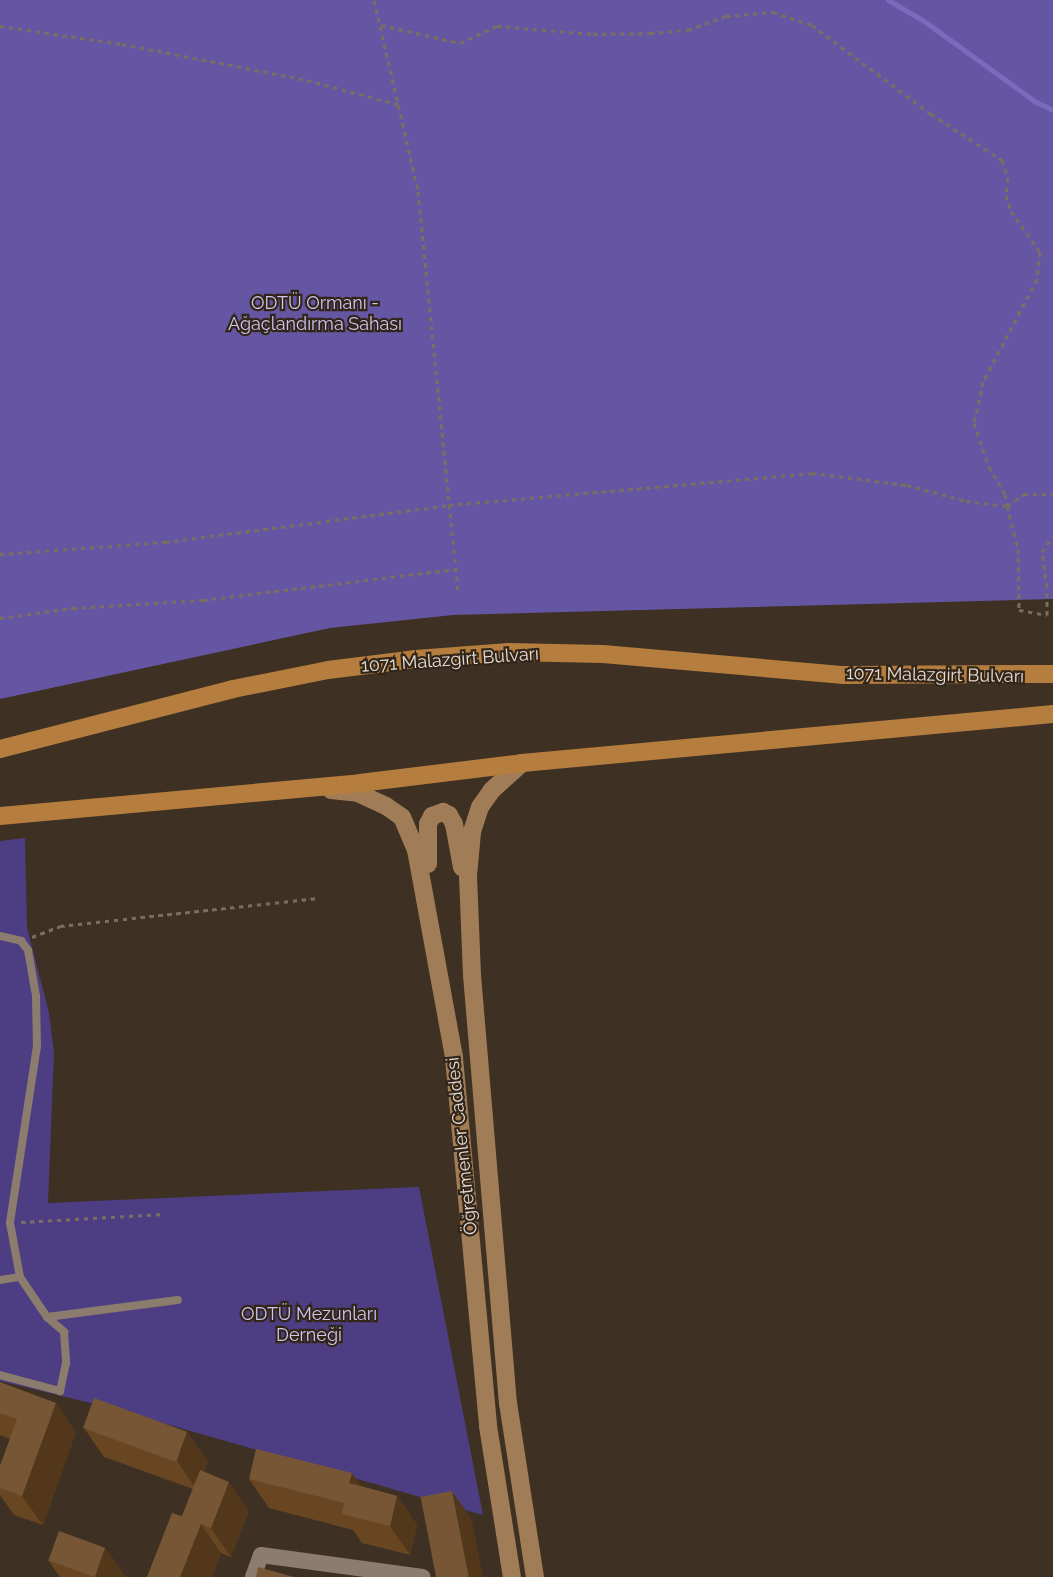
<!DOCTYPE html>
<meta charset="utf-8">
<style>
body{margin:0}
#map{position:relative;width:1053px;height:1577px;overflow:hidden;background:#3e3023;font-family:Raleway,sans-serif}
div>[style]{position:absolute}
.green>*{inset:0;background:#4d3e83}
.forest>*{inset:0;background:#6556a4}
.stream>*{height:5px;margin:-2.5px;padding:0 2.5px;transform-origin:2.5px;border-radius:2.5px;background:#7a6bbc}
.path>*{height:3px;margin-top:-1.5px;transform-origin:0;background:repeating-linear-gradient(90deg,#7a6e63 0 4.5px,transparent 0 9px)}
.lane>*{height:8px;margin:-4px;padding:0 4px;transform-origin:4px;border-radius:4px;background:#8c7c6d}
.street>*{height:16px;margin:-8px;padding:0 8px;transform-origin:8px;border-radius:8px;background:#8c7c6d}
.secondary>*{height:18px;margin:-9px;padding:0 9px;transform-origin:9px;border-radius:9px;background:#a07d56}
.primary>*{height:18px;margin:-9px;padding:0 9px;transform-origin:9px;border-radius:9px;background:#b57e3f}
.wall>*{inset:0;background:#684621}
.shaded-wall>*{inset:0;background:#52371a}
.building>*{inset:0;background:#765635;transform-origin:0 0}
span{translate:-50% -50%;white-space:nowrap;text-align:center;line-height:1.15;-webkit-text-stroke:4.5px #332619;paint-order:stroke}
.park-label{font-size:18px;color:#cbc6f2}
.street-label{font-size:18px;color:#e5dcd4}
</style>
<div id="map">
<div class="green">
<div style="clip-path:polygon(25px 838px,27px 928px,49px 1013px,54px 1053px,48px 1203px,419px 1187px,483px 1515px,107px 1407px,0 1381px,0 841px)"></div>
</div>
<div class="forest">
<div style="clip-path:polygon(0 0,1053px 0,1053px 599px,453px 615px,330px 628px,0 699px)"></div>
</div>
<div class="stream">
<div style="left:888px;top:0;width:42px;rotate:30.3deg"></div>
<div style="left:924px;top:21px;width:138px;rotate:35.9deg"></div>
<div style="left:1036px;top:102px;width:19px;rotate:25deg"></div>
</div>
<div class="path">
<div style="left:374px;top:0;width:196px;rotate:77deg"></div>
<div style="left:418px;top:191px;width:403px;rotate:84.3deg"></div>
<div style="left:381px;top:25px;width:81px;rotate:12.8deg"></div>
<div style="left:460px;top:43px;width:41px;rotate:-24.7deg"></div>
<div style="left:497px;top:26px;width:96px;rotate:4.8deg"></div>
<div style="left:593px;top:34px;width:57px;rotate:-1deg"></div>
<div style="left:650px;top:33px;width:38px;rotate:-5deg"></div>
<div style="left:688px;top:30px;width:40px;rotate:-20.2deg"></div>
<div style="left:726px;top:16px;width:47px;rotate:-4.9deg"></div>
<div style="left:773px;top:12px;width:41px;rotate:18.4deg"></div>
<div style="left:812px;top:25px;width:149px;rotate:36.8deg"></div>
<div style="left:931px;top:114px;width:85px;rotate:32.9deg"></div>
<div style="left:1002px;top:160px;width:19px;rotate:72deg"></div>
<div style="left:1008px;top:178px;width:17px;rotate:97deg"></div>
<div style="left:1006px;top:195px;width:17px;rotate:73deg"></div>
<div style="left:1011px;top:211px;width:50px;rotate:54.7deg"></div>
<div style="left:1040px;top:252px;width:27px;rotate:96deg"></div>
<div style="left:1037px;top:279px;width:116px;rotate:117.7deg"></div>
<div style="left:983px;top:382px;width:42px;rotate:102.4deg"></div>
<div style="left:974px;top:423px;width:46px;rotate:71.2deg"></div>
<div style="left:989px;top:467px;width:31px;rotate:59deg"></div>
<div style="left:1005px;top:494px;width:12px;rotate:81deg"></div>
<div style="left:1007px;top:506px;width:21px;rotate:-35deg"></div>
<div style="left:1024px;top:494px;width:29px"></div>
<div style="left:0;top:26px;width:123px;rotate:8.4deg"></div>
<div style="left:122px;top:44px;width:188px;rotate:11deg"></div>
<div style="left:307px;top:80px;width:96px;rotate:15deg"></div>
<div style="left:0;top:554px;width:165px;rotate:-4.2deg"></div>
<div style="left:165px;top:542px;width:286px;rotate:-7.4deg"></div>
<div style="left:449px;top:505px;width:364px;rotate:-5deg"></div>
<div style="left:812px;top:473px;width:96px;rotate:7.2deg"></div>
<div style="left:907px;top:485px;width:61px;rotate:15.2deg"></div>
<div style="left:966px;top:501px;width:41px;rotate:7deg"></div>
<div style="left:1007px;top:506px;width:44px;rotate:75.7deg"></div>
<div style="left:1018px;top:549px;width:61px;rotate:89.1deg"></div>
<div style="left:1019px;top:610px;width:28px;rotate:10deg"></div>
<div style="left:1047px;top:615px;width:28px;rotate:-90deg"></div>
<div style="left:1047px;top:587px;width:35px;rotate:-98deg"></div>
<div style="left:1042px;top:552px;width:19px;rotate:-55deg"></div>
<div style="left:0;top:618px;width:74px;rotate:-7.8deg"></div>
<div style="left:73px;top:608px;width:130px;rotate:-3.5deg"></div>
<div style="left:203px;top:600px;width:255px;rotate:-7deg"></div>
<div style="left:32px;top:937px;width:30px;rotate:-21deg"></div>
<div style="left:60px;top:926px;width:260px;rotate:-6.2deg"></div>
<div style="left:21px;top:1222px;width:143px;rotate:-3.2deg"></div>
</div>
<div class="lane">
<div style="left:0;top:936px;width:22px;rotate:13deg"></div>
<div style="left:21px;top:941px;width:11px;rotate:52deg"></div>
<div style="left:28px;top:950px;width:47px;rotate:80.1deg"></div>
<div style="left:36px;top:996px;width:50px;rotate:88.9deg"></div>
<div style="left:37px;top:1046px;width:179px;rotate:98.7deg"></div>
<div style="left:10px;top:1223px;width:55px;rotate:79.5deg"></div>
<div style="left:20px;top:1277px;width:48px;rotate:56deg"></div>
<div style="left:47px;top:1317px;width:23px;rotate:41deg"></div>
<div style="left:64px;top:1332px;width:31px;rotate:86deg"></div>
<div style="left:66px;top:1363px;width:29px;rotate:102deg"></div>
<div style="left:60px;top:1391px;width:62px;rotate:-165.1deg"></div>
<div style="left:0;top:1280px;width:20px;rotate:-9deg"></div>
<div style="left:47px;top:1317px;width:132px;rotate:-7.4deg"></div>
</div>
<div class="street">
<div style="left:253px;top:1577px;width:23px;rotate:-70deg"></div>
<div style="left:261px;top:1555px;width:163px;rotate:7.7deg"></div>
</div>
<div class="secondary">
<div style="left:522px;top:763px;width:40px;rotate:138deg"></div>
<div style="left:492px;top:790px;width:21px;rotate:125deg"></div>
<div style="left:480px;top:807px;width:26px;rotate:108deg"></div>
<div style="left:472px;top:832px;width:44px;rotate:95.2deg"></div>
<div style="left:468px;top:876px;width:99px;rotate:87.7deg"></div>
<div style="left:472px;top:975px;width:430px;rotate:85.2deg"></div>
<div style="left:508px;top:1403px;width:176px;rotate:81.2deg"></div>
<div style="left:331px;top:790px;width:27px;rotate:6deg"></div>
<div style="left:358px;top:793px;width:31px;rotate:25deg"></div>
<div style="left:386px;top:806px;width:19px;rotate:35deg"></div>
<div style="left:402px;top:817px;width:36px;rotate:67deg"></div>
<div style="left:416px;top:850px;width:211px;rotate:79.6deg"></div>
<div style="left:454px;top:1058px;width:370px;rotate:84.7deg"></div>
<div style="left:488px;top:1426px;width:153px;rotate:81deg"></div>
<div style="left:428px;top:864px;width:40px;rotate:-90deg"></div>
<div style="left:428px;top:824px;width:9px;rotate:-63deg"></div>
<div style="left:432px;top:816px;width:12px;rotate:-20deg"></div>
<div style="left:443px;top:812px;width:7px;rotate:27deg"></div>
<div style="left:449px;top:815px;width:10px;rotate:61deg"></div>
<div style="left:454px;top:824px;width:44px;rotate:79.5deg"></div>
</div>
<div class="primary">
<div style="left:0;top:749px;width:241px;rotate:-14.4deg"></div>
<div style="left:233px;top:689px;width:97px;rotate:-11.3deg"></div>
<div style="left:328px;top:670px;width:89px;rotate:-7.1deg"></div>
<div style="left:416px;top:659px;width:93px;rotate:-4.3deg"></div>
<div style="left:509px;top:652px;width:94px;rotate:1.2deg"></div>
<div style="left:603px;top:654px;width:242px;rotate:5deg"></div>
<div style="left:844px;top:675px;width:209px;rotate:-0.3deg"></div>
<div style="left:0;top:816px;width:362px;rotate:-5.2deg"></div>
<div style="left:360px;top:783px;width:163px;rotate:-7deg"></div>
<div style="left:522px;top:763px;width:533px;rotate:-5.27deg"></div>
</div>
<div class="wall">
<div style="clip-path:polygon(0 1382px,76px 1432px,43px 1525px,14px 1515px,0 1495px,0 1466px,10px 1439px,0 1435px)"></div>
<div style="clip-path:polygon(84px 1428px,208px 1461px,204px 1472px,249px 1511px,231px 1557px,221px 1553px,212px 1577px,147px 1577px,182px 1516px,193px 1489px,104px 1457px)"></div>
<div style="clip-path:polygon(352px 1473px,361px 1486px,397px 1496px,417px 1525px,410px 1555px,362px 1543px,353px 1530px,269px 1508px,249px 1479px)"></div>
<div style="clip-path:polygon(105px 1548px,126px 1577px,60px 1577px,48px 1560px)"></div>
</div>
<div class="shaded-wall">
<div style="clip-path:polygon(56px 1403px,76px 1432px,43px 1525px,22px 1496px)"></div>
<div style="clip-path:polygon(187px 1432px,208px 1461px,197px 1490px,177px 1461px)"></div>
<div style="clip-path:polygon(352px 1473px,372px 1502px,349px 1483px)"></div>
<div style="clip-path:polygon(229px 1482px,249px 1511px,231px 1557px,211px 1528px)"></div>
<div style="clip-path:polygon(452px 1491px,472px 1520px,483px 1577px,468px 1577px)"></div>
<div style="clip-path:polygon(397px 1496px,417px 1525px,410px 1555px,390px 1526px)"></div>
<div style="clip-path:polygon(201px 1524px,221px 1553px,212px 1577px,180px 1577px)"></div>
<div style="clip-path:polygon(105px 1548px,126px 1577px,95px 1577px)"></div>
</div>
<div class="building">
<div style="clip-path:polygon(0 1382px,56px 1403px,22px 1496px,0 1488px,0 1466px,17px 1419px,0 1413px)"></div>
<div style="left:94px;top:1398px;width:99px;height:32px;rotate:20deg"></div>
<div style="clip-path:polygon(256px 1449px,352px 1473px,349px 1483px,397px 1496px,390px 1526px,342px 1514px,344px 1503px,249px 1479px)"></div>
<div style="clip-path:polygon(200px 1470px,229px 1482px,211px 1528px,201px 1524px,180px 1577px,147px 1577px,172px 1513px,182px 1516px)"></div>
<div style="left:452px;top:1491px;width:87px;height:32px;rotate:79deg"></div>
<div style="left:59px;top:1531px;width:49px;height:31px;rotate:20deg"></div>
<div style="clip-path:polygon(258px 1567px,294px 1577px,256px 1577px)"></div>
</div>
<div class="park-label">
<span style="left:315px;top:314px">ODTÜ Ormanı -<br>Ağaçlandırma Sahası</span>
<span style="left:309px;top:1325px">ODTÜ Mezunları<br>Derneği</span>
</div>
<div class="street-label">
<span style="left:450px;top:660px;rotate:-4deg">1071 Malazgirt Bulvarı</span>
<span style="left:935px;top:675px;rotate:1deg">1071 Malazgirt Bulvarı</span>
<span style="left:462px;top:1146px;rotate:-96deg">Öğretmenler Caddesi</span>
</div>
</div>
